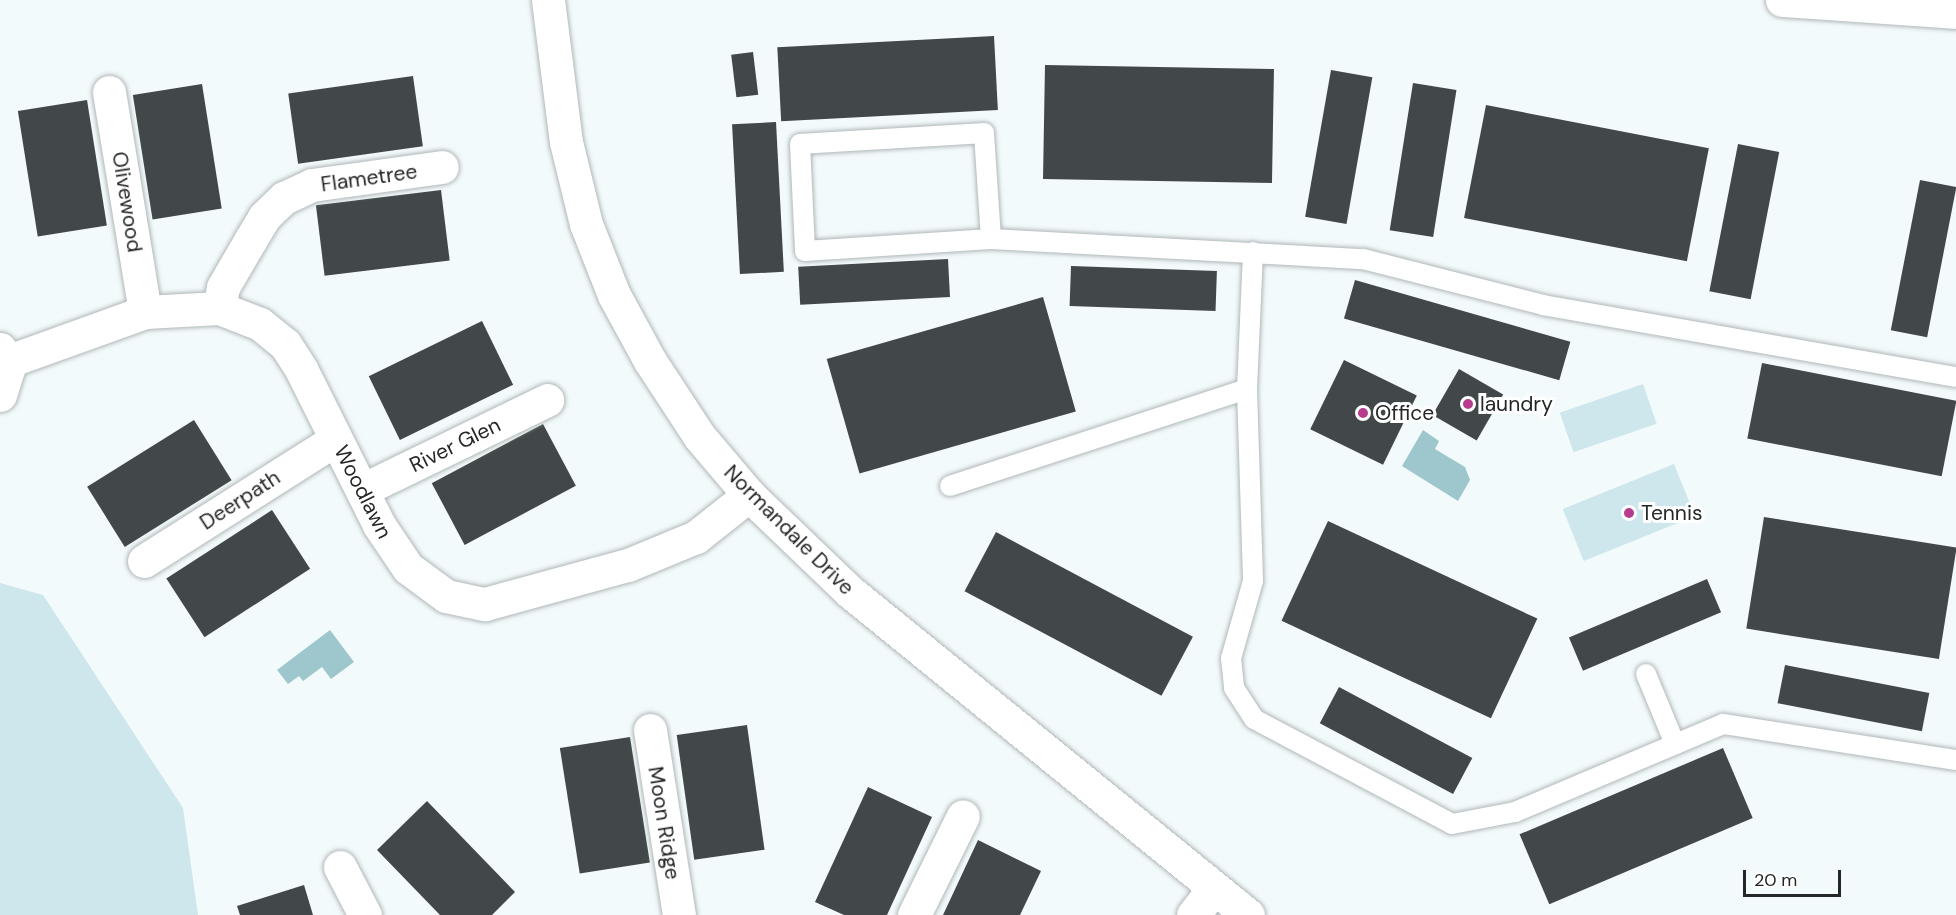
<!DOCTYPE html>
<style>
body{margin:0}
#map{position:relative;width:1956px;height:915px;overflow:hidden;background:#f3fafb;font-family:"DM Sans",sans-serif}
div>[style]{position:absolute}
.green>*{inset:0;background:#cde7ec;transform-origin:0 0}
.water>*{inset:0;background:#9ec6cd}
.building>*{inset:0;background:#424849;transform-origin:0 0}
.roads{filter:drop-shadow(0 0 2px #b0b7b8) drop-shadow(0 0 2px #b0b7b8)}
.service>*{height:20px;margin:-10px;padding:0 10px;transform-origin:10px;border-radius:10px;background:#fff}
.minor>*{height:33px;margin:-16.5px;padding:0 16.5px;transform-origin:16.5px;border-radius:16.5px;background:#fff}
.tertiary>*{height:33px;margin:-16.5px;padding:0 16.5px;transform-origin:16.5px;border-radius:16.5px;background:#fff}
.dots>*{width:16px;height:16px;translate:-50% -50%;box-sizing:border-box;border:3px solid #fff;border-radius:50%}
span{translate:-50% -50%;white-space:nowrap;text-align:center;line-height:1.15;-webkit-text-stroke:6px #fff;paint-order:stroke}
.street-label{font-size:21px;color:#242627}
.poi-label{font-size:21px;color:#242627}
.left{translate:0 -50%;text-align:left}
.scale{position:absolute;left:1743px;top:870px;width:98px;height:27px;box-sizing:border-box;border:3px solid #242627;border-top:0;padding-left:8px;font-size:18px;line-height:21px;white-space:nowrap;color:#242627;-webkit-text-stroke:4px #fff;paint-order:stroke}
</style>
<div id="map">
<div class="green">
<div style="left:1643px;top:384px;width:42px;height:88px;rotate:71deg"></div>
<div style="left:1674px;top:464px;width:56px;height:120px;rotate:68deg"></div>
<div style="clip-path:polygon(0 583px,43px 595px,183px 808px,198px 915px,0 915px)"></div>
</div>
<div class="water">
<div style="clip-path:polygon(1423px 430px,1439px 441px,1435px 449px,1465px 467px,1470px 480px,1458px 501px,1402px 466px)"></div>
<div style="clip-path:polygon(330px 630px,354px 662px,331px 679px,322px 667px,303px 681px,299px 676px,288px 684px,277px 670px)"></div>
</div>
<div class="building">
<div style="left:994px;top:36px;width:74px;height:217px;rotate:87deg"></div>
<div style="left:753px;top:52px;width:43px;height:22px;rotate:83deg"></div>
<div style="left:1045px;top:65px;width:229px;height:114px;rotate:1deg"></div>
<div style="left:1331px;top:70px;width:42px;height:149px;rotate:10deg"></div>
<div style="left:413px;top:76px;width:71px;height:126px;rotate:82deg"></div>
<div style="left:1413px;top:83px;width:44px;height:149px;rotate:9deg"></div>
<div style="left:202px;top:84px;width:126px;height:70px;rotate:81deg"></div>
<div style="left:87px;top:100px;width:127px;height:70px;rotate:81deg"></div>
<div style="left:1486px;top:105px;width:227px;height:115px;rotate:11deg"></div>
<div style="left:776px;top:122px;width:150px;height:44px;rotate:87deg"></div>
<div style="left:1738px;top:144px;width:42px;height:150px;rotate:11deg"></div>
<div style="left:1920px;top:180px;width:37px;height:153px;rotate:11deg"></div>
<div style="left:441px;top:190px;width:71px;height:126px;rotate:83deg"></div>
<div style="left:948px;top:259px;width:38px;height:150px;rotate:87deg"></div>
<div style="left:1071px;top:266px;width:146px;height:40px;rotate:2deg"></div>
<div style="left:1355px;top:280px;width:224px;height:40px;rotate:16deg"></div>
<div style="left:1043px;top:297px;width:119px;height:225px;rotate:74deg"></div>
<div style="left:482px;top:321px;width:71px;height:126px;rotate:64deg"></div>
<div style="left:1344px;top:360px;width:81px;height:77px;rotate:26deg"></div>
<div style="left:1762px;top:363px;width:198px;height:77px;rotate:11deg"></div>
<div style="left:1459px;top:369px;width:51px;height:53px;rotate:30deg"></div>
<div style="left:194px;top:420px;width:71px;height:126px;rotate:58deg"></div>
<div style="left:543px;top:424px;width:70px;height:126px;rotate:62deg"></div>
<div style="left:272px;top:510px;width:70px;height:126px;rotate:57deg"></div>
<div style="left:1764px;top:517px;width:195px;height:113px;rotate:9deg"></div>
<div style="left:1328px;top:521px;width:231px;height:110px;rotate:25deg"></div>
<div style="left:996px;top:532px;width:223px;height:67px;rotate:28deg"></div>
<div style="left:1707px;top:579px;width:36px;height:150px;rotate:67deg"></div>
<div style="left:1785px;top:665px;width:147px;height:39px;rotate:11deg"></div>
<div style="left:1339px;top:687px;width:151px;height:41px;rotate:28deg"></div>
<div style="left:747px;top:725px;width:126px;height:71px;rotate:82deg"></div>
<div style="left:630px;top:737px;width:127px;height:71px;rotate:81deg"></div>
<div style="left:1723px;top:748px;width:76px;height:221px;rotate:67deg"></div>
<div style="clip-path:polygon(868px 787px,932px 817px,887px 915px,844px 915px,815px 902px)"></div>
<div style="clip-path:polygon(427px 801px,515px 892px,492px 915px,440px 915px,377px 850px)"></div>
<div style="clip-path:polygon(978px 840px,1041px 871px,1020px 915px,943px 915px)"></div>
<div style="clip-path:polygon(304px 885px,313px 915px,240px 915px,237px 906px)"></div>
</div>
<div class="roads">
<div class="service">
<div style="left:991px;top:239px;width:106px;rotate:-93.8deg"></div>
<div style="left:984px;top:133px;width:184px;rotate:176.6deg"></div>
<div style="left:800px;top:144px;width:107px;rotate:87.3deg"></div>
<div style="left:805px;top:251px;width:186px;rotate:-3.7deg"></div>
<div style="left:991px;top:239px;width:373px;rotate:3.1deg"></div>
<div style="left:1363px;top:259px;width:186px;rotate:14.3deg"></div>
<div style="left:1543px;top:305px;width:419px;rotate:9.9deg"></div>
<div style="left:1253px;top:252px;width:137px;rotate:92.5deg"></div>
<div style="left:1247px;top:389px;width:192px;rotate:88.2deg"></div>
<div style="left:1253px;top:581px;width:80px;rotate:105.9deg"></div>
<div style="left:1231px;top:658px;width:30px;rotate:84deg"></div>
<div style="left:1234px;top:688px;width:37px;rotate:57deg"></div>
<div style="left:1254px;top:719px;width:224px;rotate:27.9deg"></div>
<div style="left:1452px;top:824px;width:64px;rotate:-10.8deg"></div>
<div style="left:1515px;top:812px;width:226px;rotate:-22.9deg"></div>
<div style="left:1723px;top:724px;width:236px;rotate:8.8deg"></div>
<div style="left:950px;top:486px;width:312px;rotate:-18.1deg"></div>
<div style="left:1646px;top:674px;width:76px;rotate:67.5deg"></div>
</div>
<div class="minor">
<div style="left:109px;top:92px;width:223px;rotate:80.7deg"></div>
<div style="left:219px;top:308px;width:21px;rotate:-79deg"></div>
<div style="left:223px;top:287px;width:56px;rotate:-59.7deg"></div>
<div style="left:251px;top:239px;width:26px;rotate:-59deg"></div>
<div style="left:264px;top:217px;width:28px;rotate:-44deg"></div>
<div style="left:284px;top:198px;width:31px;rotate:-25deg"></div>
<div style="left:312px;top:185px;width:131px;rotate:-7.9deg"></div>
<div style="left:0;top:349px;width:22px;rotate:68deg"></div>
<div style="left:8px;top:369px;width:27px;rotate:107deg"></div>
<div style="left:6px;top:362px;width:148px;rotate:-19.8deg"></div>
<div style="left:145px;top:312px;width:74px;rotate:-3.1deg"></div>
<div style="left:219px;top:308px;width:44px;rotate:21.3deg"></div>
<div style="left:260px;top:324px;width:32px;rotate:39deg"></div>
<div style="left:285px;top:344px;width:30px;rotate:57deg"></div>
<div style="left:301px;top:369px;width:174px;rotate:63.4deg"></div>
<div style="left:379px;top:525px;width:52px;rotate:56deg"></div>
<div style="left:408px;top:568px;width:47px;rotate:36.4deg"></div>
<div style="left:446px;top:596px;width:40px;rotate:12deg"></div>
<div style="left:485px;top:604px;width:148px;rotate:-15.3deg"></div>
<div style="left:628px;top:565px;width:74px;rotate:-22.4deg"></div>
<div style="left:696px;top:537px;width:68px;rotate:-38.4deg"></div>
<div style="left:362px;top:490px;width:206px;rotate:-25.9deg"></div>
<div style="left:144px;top:561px;width:227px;rotate:-32.4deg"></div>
<div style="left:650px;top:730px;width:187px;rotate:81.1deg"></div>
<div style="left:340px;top:867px;width:54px;rotate:62.5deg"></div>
<div style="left:914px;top:915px;width:110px;rotate:-63.7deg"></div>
<div style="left:1193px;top:915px;width:34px;rotate:-52deg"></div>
</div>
<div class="tertiary">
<div style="left:548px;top:0;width:143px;rotate:82.8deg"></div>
<div style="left:566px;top:142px;width:84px;rotate:76.3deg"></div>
<div style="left:586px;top:224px;width:76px;rotate:68.5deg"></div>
<div style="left:614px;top:295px;width:75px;rotate:61.4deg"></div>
<div style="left:650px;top:361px;width:90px;rotate:56.8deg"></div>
<div style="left:699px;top:436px;width:77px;rotate:49.7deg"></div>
<div style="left:749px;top:495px;width:139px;rotate:43.8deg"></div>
<div style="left:849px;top:591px;width:514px;rotate:39.08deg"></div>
<div style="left:1782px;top:0;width:174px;rotate:3.9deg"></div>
</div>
</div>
<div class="dots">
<div style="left:1468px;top:404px;background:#b73c8e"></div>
<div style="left:1363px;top:413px;background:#b73c8e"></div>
<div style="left:1629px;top:513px;background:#b73c8e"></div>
</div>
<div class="street-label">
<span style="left:369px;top:178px;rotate:-8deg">Flametree</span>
<span style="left:127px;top:202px;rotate:81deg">Olivewood</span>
<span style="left:455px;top:445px;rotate:-26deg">River Glen</span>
<span style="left:363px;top:492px;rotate:63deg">Woodlawn</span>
<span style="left:240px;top:500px;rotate:-33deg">Deerpath</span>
<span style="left:789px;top:530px;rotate:45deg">Normandale Drive</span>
<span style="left:664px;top:823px;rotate:81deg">Moon Ridge</span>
</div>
<div class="poi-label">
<span class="left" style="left:1480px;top:404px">laundry</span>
<span class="left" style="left:1375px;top:413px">Office</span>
<span class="left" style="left:1641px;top:513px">Tennis</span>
</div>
<div class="scale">20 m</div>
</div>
